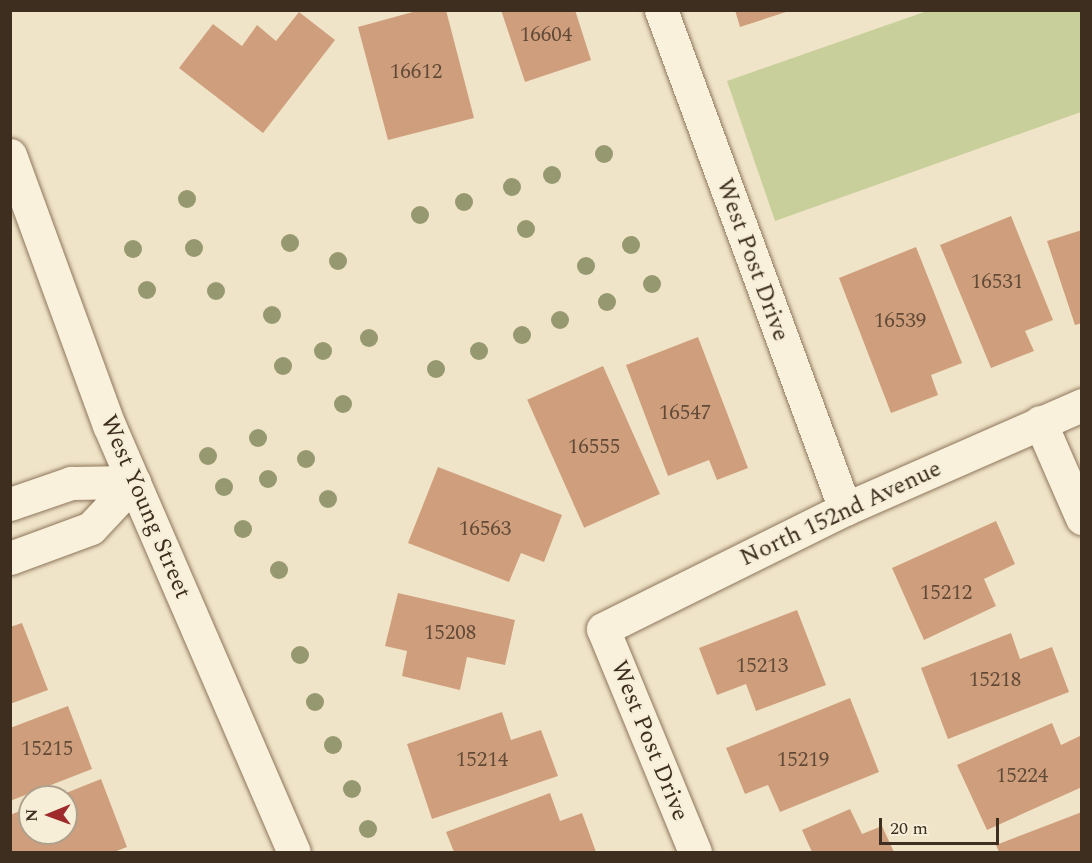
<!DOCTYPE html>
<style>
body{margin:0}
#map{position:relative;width:1092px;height:863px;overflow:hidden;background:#f0e4c8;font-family:Spectral,serif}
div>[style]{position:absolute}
.green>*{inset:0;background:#c9cf9b}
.building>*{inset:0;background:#cf9f7d;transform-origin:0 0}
.roads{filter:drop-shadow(0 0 2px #8d765c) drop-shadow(0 0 2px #8d765c)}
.minor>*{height:33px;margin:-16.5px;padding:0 16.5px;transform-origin:16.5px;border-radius:16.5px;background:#faf1dc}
.tertiary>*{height:33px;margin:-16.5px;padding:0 16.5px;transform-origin:16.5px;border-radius:16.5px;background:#faf1dc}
.trees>*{width:18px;height:18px;margin:-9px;border-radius:50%;background:#96986f}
span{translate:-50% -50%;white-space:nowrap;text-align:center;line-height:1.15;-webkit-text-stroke:4.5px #f7eed8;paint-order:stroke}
.number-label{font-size:21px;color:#624a37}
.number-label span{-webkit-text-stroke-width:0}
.street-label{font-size:24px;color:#3d2e20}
.frame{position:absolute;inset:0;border:12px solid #3d2e20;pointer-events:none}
.north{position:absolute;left:18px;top:785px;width:60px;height:60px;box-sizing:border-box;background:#f7eed8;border:2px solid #ada18e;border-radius:50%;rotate:269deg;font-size:16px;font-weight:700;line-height:24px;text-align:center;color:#3d2e20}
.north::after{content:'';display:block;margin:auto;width:21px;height:27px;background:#9e2a2b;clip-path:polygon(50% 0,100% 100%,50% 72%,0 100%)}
.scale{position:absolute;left:879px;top:818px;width:120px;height:27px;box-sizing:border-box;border:3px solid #3d2e20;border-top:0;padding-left:8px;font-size:18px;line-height:21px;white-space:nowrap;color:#3d2e20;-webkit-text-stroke:4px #f7eed8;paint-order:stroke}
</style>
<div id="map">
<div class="green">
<div style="clip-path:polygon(927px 11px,1081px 11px,1081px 112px,775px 221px,727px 81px)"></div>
</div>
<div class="building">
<div style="clip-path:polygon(420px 10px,446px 10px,474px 118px,388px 140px,358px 27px)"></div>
<div style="clip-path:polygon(501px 10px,575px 10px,591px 60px,525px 82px)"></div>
<div style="clip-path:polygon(735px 10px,788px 10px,789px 11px,740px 27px)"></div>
<div style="clip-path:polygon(299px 12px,335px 40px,263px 133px,179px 68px,213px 24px,242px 46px,257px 25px,276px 41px)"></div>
<div style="clip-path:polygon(1011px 216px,1053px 320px,1025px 331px,1034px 351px,991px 368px,940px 245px)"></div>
<div style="clip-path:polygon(1082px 230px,1082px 323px,1075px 325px,1047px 241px)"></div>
<div style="clip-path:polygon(916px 247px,962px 363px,931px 375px,938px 395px,891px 413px,839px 278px)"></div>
<div style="clip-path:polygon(698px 337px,748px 468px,717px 480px,709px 460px,668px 476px,626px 365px)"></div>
<div style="left:603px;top:366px;width:140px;height:83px;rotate:66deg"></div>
<div style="clip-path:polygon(438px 467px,562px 515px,544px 562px,521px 553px,509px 582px,408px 543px)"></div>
<div style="clip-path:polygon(996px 521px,1015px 564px,984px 579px,996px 606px,924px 640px,892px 568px)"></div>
<div style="clip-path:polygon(398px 593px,515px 620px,505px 665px,467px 657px,460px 690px,402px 676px,407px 651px,385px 646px)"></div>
<div style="clip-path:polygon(797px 610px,826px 685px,756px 711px,746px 684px,717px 695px,699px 648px)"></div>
<div style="clip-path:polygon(22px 623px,48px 690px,10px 704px,10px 627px)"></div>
<div style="clip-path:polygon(1011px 633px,1020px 659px,1052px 647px,1069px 692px,948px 739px,921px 668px)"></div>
<div style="clip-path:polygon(850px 698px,879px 772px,780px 812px,768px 785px,745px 794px,726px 748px)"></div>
<div style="clip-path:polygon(68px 706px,92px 769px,10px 801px,10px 728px)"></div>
<div style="clip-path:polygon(502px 712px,511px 740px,541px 730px,558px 776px,432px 819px,407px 744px)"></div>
<div style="clip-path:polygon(1052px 723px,1061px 745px,1082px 735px,1082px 787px,987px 830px,957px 765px)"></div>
<div style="clip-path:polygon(101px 779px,127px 847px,114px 852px,10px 852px,10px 815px,30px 807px,30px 833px,66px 833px,66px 797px,56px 797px)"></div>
<div style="clip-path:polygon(550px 793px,560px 821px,582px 813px,596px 852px,454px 852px,446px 832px)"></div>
<div style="clip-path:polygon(850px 809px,862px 834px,882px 826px,894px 852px,812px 852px,802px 830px)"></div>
<div style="clip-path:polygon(1082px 812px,1082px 852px,999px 852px,996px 845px)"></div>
</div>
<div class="roads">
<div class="minor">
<div style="left:661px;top:10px;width:532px;rotate:69.76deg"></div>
<div style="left:1040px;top:422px;width:105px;rotate:66.4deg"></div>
<div style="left:10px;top:504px;width:65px;rotate:-19deg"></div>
<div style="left:71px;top:483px;width:63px;rotate:-0.9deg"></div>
<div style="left:10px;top:558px;width:86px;rotate:-20.3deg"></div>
<div style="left:91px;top:528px;width:63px;rotate:-46.9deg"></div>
<div style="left:695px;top:852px;width:241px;rotate:-112.4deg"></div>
<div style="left:603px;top:629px;width:270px;rotate:-26.4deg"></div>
<div style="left:845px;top:509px;width:259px;rotate:-23.7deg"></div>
</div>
<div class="tertiary">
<div style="left:10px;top:155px;width:288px;rotate:69.9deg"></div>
<div style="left:109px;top:425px;width:465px;rotate:66.6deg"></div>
</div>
</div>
<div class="trees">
<div style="left:604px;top:154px"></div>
<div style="left:552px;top:175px"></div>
<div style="left:512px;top:187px"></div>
<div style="left:187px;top:199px"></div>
<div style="left:464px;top:202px"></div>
<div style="left:420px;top:215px"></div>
<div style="left:526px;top:229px"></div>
<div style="left:290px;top:243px"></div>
<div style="left:631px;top:245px"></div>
<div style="left:194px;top:248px"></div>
<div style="left:133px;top:249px"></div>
<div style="left:338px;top:261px"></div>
<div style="left:586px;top:266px"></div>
<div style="left:652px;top:284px"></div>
<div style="left:147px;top:290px"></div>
<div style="left:216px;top:291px"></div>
<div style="left:607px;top:302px"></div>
<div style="left:272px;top:315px"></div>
<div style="left:560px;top:320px"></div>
<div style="left:522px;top:335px"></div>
<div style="left:369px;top:338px"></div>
<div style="left:323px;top:351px"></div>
<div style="left:479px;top:351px"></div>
<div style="left:283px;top:366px"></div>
<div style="left:436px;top:369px"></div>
<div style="left:343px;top:404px"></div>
<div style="left:258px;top:438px"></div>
<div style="left:208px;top:456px"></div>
<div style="left:306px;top:459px"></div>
<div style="left:268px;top:479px"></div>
<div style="left:224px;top:487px"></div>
<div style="left:328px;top:499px"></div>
<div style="left:243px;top:529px"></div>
<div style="left:279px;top:570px"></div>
<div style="left:300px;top:655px"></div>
<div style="left:315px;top:702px"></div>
<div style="left:333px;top:745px"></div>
<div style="left:352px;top:789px"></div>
<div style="left:368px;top:829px"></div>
</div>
<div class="number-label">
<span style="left:546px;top:35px">16604</span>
<span style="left:416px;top:72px">16612</span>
<span style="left:997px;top:282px">16531</span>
<span style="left:900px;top:321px">16539</span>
<span style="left:685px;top:413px">16547</span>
<span style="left:594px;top:447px">16555</span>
<span style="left:485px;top:529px">16563</span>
<span style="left:946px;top:593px">15212</span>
<span style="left:450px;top:633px">15208</span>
<span style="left:762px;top:666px">15213</span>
<span style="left:995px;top:680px">15218</span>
<span style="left:47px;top:749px">15215</span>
<span style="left:482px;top:760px">15214</span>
<span style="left:803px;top:760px">15219</span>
<span style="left:1022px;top:776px">15224</span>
</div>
<div class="street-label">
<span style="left:752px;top:260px;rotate:70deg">West Post Drive</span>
<span style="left:145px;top:507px;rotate:67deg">West Young Street</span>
<span style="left:841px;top:514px;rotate:-25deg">North 152nd Avenue</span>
<span style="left:649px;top:741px;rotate:68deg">West Post Drive</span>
</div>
<div class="frame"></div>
<div class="north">N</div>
<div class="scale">20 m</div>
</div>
